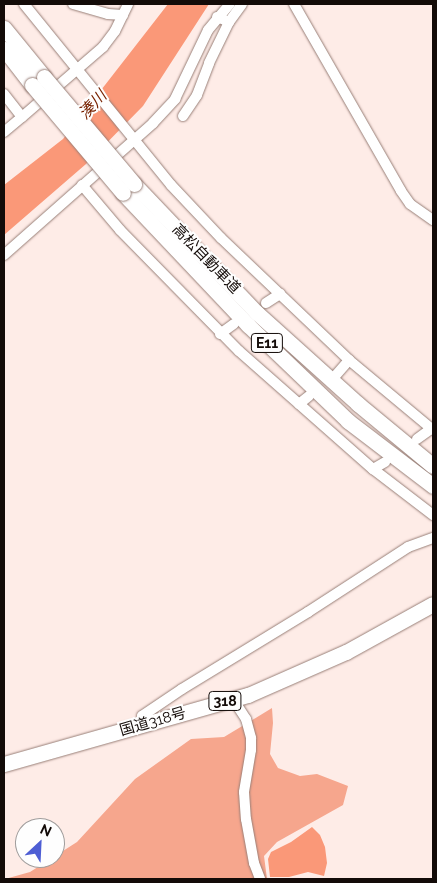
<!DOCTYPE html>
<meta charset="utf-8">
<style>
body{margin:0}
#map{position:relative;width:437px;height:883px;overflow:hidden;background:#feece7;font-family:Raleway,"Noto Sans JP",sans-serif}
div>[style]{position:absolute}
.forest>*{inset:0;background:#f6a68d}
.water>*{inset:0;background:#fa9878}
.roads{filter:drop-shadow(0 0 1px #987f77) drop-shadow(0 0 1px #987f77)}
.minor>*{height:10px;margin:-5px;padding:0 5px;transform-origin:5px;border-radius:5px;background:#fff}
.highway>*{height:15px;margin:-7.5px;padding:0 7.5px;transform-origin:7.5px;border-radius:7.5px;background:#fff}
.bridges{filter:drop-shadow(0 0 1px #987f77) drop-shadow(0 0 1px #987f77)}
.highway-bridge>*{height:15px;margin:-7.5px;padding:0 7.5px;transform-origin:7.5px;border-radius:7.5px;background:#fff}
span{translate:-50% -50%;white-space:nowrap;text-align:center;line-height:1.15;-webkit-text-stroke:4px #fefefe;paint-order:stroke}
.shield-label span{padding:1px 4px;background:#fefefe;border:1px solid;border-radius:4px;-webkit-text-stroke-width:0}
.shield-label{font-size:14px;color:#130b08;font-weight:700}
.street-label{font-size:15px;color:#130b08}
.water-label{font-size:16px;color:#782200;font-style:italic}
.frame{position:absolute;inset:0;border:5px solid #130b08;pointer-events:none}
.north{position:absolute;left:15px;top:818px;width:50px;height:50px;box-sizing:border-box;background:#fefefe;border:1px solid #a09d9c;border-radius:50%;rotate:25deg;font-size:14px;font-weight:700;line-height:20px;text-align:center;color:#130b08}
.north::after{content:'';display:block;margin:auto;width:18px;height:22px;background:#4e5ed4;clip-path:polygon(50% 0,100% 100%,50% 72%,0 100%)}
</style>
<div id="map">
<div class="forest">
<div style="clip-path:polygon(272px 708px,273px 723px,270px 754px,278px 768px,300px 776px,317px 774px,348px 786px,343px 805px,277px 842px,264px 856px,267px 879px,5px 879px,30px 872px,77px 842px,135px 779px,191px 739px,224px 737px)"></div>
</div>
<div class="water">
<div style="clip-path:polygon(168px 4px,209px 4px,143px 106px,86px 164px,4px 235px,4px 185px,63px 139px)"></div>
<div style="clip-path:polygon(312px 827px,320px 835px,325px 847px,327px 863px,324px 876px,308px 872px,289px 877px,270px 877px,268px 859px,271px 852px,291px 842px)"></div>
</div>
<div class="roads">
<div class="minor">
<div style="left:24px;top:4px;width:233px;rotate:50.9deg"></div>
<div style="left:171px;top:185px;width:73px;rotate:46.7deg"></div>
<div style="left:221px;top:238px;width:177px;rotate:43.6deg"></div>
<div style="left:349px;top:360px;width:109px;rotate:39.8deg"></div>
<div style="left:73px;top:4px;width:36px;rotate:16deg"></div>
<div style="left:108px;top:14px;width:15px;rotate:4deg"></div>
<div style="left:294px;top:4px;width:215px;rotate:60.2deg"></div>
<div style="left:401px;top:191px;width:16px;rotate:55deg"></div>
<div style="left:410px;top:204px;width:28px;rotate:35deg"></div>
<div style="left:229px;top:22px;width:22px;rotate:-54deg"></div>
<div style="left:4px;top:94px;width:29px;rotate:52deg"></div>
<div style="left:22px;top:117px;width:107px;rotate:-40.8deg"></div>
<div style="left:103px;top:47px;width:20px;rotate:-53deg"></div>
<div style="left:115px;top:31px;width:30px;rotate:-64deg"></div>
<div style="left:183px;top:116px;width:25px;rotate:-56deg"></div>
<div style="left:197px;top:95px;width:34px;rotate:-69deg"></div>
<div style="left:209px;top:63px;width:46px;rotate:-64deg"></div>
<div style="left:229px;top:22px;width:13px;rotate:-157deg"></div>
<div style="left:4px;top:132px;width:23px;rotate:-40deg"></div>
<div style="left:82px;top:185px;width:59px;rotate:49.8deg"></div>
<div style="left:120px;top:230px;width:170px;rotate:45.5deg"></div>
<div style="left:239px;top:351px;width:179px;rotate:41.4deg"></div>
<div style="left:373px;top:469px;width:76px;rotate:37.5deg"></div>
<div style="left:4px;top:255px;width:199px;rotate:-41.5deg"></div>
<div style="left:153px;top:123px;width:33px;rotate:-47deg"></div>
<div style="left:175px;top:99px;width:76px;rotate:-64.4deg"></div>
<div style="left:208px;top:30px;width:34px;rotate:-50deg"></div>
<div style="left:266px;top:303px;width:17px;rotate:-33deg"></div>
<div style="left:220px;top:334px;width:17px;rotate:-36deg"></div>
<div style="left:336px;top:375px;width:20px;rotate:-49deg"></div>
<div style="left:299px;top:404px;width:13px;rotate:-39deg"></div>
<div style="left:417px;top:439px;width:19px;rotate:-36deg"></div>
<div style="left:373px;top:469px;width:14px;rotate:-30deg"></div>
<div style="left:233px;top:699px;width:24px;rotate:57deg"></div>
<div style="left:246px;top:719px;width:20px;rotate:75deg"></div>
<div style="left:251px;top:738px;width:12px;rotate:90deg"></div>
<div style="left:251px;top:750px;width:43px;rotate:99.5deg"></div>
<div style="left:244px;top:792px;width:27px;rotate:86deg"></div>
<div style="left:246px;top:819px;width:45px;rotate:79.7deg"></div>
<div style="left:254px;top:863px;width:17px;rotate:69deg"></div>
<div style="left:142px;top:725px;width:9px;rotate:-90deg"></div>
<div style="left:142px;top:716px;width:48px;rotate:-34deg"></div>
<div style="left:182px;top:689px;width:148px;rotate:-31.4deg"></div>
<div style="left:308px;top:612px;width:119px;rotate:-33deg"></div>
<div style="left:408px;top:547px;width:27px;rotate:-20deg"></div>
</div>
<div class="highway">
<div style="left:4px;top:28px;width:63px;rotate:50.8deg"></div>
<div style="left:4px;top:49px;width:46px;rotate:52.1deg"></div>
<div style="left:134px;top:184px;width:178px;rotate:46.4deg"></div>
<div style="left:257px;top:313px;width:136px;rotate:42deg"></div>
<div style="left:358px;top:404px;width:97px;rotate:39.6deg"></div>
<div style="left:123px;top:193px;width:182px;rotate:46.6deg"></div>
<div style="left:248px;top:325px;width:139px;rotate:43.8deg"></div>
<div style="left:348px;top:421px;width:107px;rotate:37.4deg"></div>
<div style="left:4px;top:764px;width:254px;rotate:-15.8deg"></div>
<div style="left:248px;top:695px;width:107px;rotate:-23.7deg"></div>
<div style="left:346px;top:652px;width:99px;rotate:-28.9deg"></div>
</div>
</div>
<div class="bridges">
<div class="highway-bridge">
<div style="left:44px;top:77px;width:140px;rotate:49.9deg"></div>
<div style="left:32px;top:85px;width:141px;rotate:49.9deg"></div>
</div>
</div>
<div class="shield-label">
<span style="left:267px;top:343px">E11</span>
<span style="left:225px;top:701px">318</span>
</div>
<div class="street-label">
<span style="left:206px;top:259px;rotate:46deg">高松自動車道</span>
<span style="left:153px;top:722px;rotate:-16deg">国道318号</span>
</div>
<div class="water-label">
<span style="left:93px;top:105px;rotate:-47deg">湊川</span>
</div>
<div class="frame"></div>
<div class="north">N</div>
</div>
